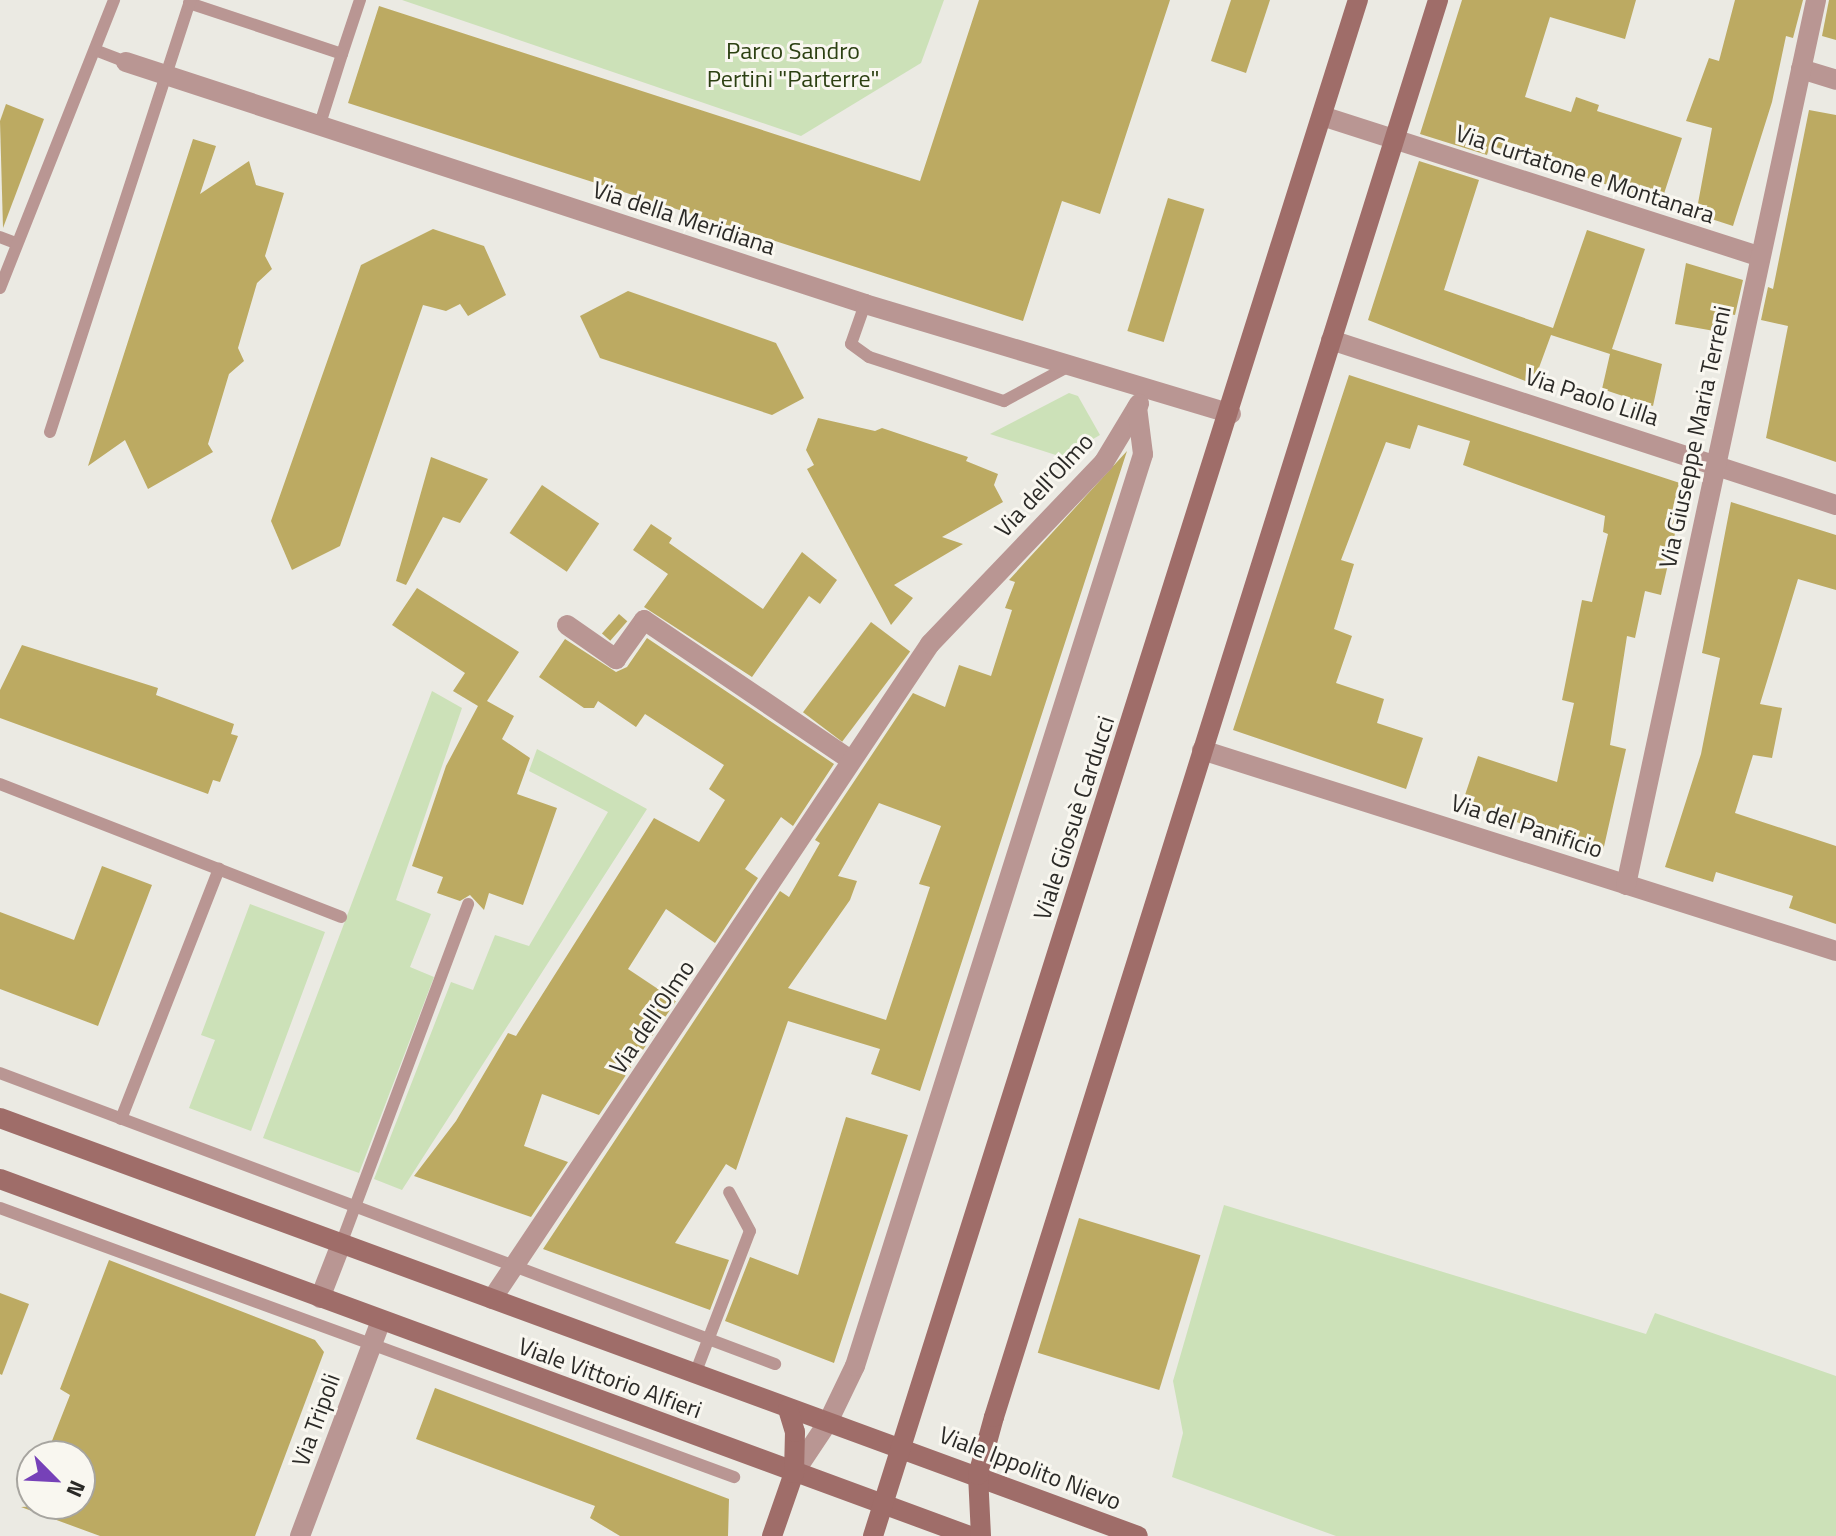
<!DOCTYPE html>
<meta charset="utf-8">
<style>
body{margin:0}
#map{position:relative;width:1836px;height:1536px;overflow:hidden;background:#ebeae3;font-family:"Titillium Web",sans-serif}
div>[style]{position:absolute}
.green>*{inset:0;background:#cce1b8}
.building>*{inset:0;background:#bcaa62;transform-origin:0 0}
.lane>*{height:12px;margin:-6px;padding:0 6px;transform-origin:6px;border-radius:6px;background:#b99693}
.street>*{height:20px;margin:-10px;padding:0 10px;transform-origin:10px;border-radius:10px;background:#b99693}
.secondary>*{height:20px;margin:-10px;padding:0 10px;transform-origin:10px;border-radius:10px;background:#9f6d69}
span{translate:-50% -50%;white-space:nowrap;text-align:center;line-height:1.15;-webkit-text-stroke:6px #f9f7f0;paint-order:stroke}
.park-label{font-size:24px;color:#2c4012}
.street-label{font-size:24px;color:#2b2a27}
.north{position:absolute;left:16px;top:1440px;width:80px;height:80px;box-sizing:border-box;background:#f9f7f0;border:2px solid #a7a5a0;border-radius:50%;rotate:114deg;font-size:22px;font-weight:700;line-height:32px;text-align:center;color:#2b2a27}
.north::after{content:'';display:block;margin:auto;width:28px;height:36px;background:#7641b8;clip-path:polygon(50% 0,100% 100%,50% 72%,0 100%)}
</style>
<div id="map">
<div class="green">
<div style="clip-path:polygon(402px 0,944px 0,921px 63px,801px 136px)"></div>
<div style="clip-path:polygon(1069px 393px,1078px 396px,1100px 435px,1062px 457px,990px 434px)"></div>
<div style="clip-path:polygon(432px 691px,462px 708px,396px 900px,431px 914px,410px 967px,434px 977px,359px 1173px,263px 1138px)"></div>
<div style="clip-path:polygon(537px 749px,647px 809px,402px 1190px,374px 1179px,451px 982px,473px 990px,495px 935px,529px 946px,608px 812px,529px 771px)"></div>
<div style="clip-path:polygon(250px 904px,325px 932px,251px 1131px,189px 1108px,215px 1040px,201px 1035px)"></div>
<div style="clip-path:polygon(1224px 1205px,1646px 1334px,1655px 1313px,1836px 1376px,1836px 1536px,1336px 1536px,1172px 1477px,1183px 1433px,1173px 1381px)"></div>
</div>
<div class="building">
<div style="clip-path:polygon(979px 0,1170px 0,1100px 214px,1062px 201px,1023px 321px,348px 103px,379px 6px,920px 181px)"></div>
<div style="clip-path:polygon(1231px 0,1270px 0,1246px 73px,1211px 61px)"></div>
<div style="clip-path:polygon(1462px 0,1636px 0,1625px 39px,1550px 17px,1525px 97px,1571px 112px,1576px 97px,1599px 105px,1597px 111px,1682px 138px,1661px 203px,1490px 145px,1487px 155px,1420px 134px)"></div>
<div style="clip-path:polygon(1735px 0,1803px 0,1793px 38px,1786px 36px,1772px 102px,1733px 226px,1696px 214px,1712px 128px,1686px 121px,1709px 58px,1719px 61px)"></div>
<div style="clip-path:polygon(1829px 0,1836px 0,1836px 40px,1822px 36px)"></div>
<div style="clip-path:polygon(6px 104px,44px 119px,3px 228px,0 121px)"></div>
<div style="clip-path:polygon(1809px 110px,1836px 115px,1836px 462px,1766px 438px,1788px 326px,1761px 320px,1768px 287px,1773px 289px)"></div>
<div style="clip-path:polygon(193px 139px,216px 146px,200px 194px,249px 161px,256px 185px,284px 193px,265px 256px,272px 269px,257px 283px,238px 348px,244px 361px,229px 374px,208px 444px,213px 452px,148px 489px,125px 440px,88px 466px)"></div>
<div style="clip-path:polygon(1419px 161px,1479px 180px,1444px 290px,1553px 328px,1587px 230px,1645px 249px,1612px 349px,1662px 364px,1653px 406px,1602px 389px,1610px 354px,1551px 335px,1533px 384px,1368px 320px)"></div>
<div style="left:1168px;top:198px;width:38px;height:139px;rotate:17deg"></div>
<div style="clip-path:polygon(433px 229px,484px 246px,506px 295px,468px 316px,460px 304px,446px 311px,423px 305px,340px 546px,292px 570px,271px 521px,361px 265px)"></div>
<div style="clip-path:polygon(1686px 263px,1743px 280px,1735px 315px,1724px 313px,1720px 332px,1675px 324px)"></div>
<div style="clip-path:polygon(628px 291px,776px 343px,804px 398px,772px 415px,600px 358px,580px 316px)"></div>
<div style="clip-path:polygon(1349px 375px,1686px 485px,1661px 595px,1645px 591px,1635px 638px,1627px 636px,1610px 745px,1626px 749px,1603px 851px,1462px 804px,1478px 756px,1557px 782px,1574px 703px,1562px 700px,1582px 600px,1592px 602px,1608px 534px,1603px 532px,1605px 516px,1463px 465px,1470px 441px,1418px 425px,1410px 449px,1386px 442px,1341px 560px,1354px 564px,1334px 629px,1352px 636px,1336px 683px,1384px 699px,1377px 723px,1423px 738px,1406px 789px,1233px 730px)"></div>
<div style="clip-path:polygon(818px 418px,875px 431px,882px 428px,968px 457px,966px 461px,998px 474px,994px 485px,1003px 502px,942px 537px,963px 544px,894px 585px,913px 598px,891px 625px,807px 469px,814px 465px,806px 450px)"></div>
<div style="clip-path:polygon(evenodd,1127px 451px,920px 1091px,871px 1074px,880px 1049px,788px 1021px,736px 1170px,726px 1164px,675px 1243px,729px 1260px,710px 1310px,543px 1249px,780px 891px,789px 897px,820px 843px,815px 840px,913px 693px,945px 707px,959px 665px,991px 676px,1012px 610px,1005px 608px,1015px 582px,1009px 580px,1127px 451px,879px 803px,941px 826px,919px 884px,930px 887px,886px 1020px,788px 988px,850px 900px,857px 881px,838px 876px,879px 803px)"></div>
<div style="clip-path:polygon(431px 457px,488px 479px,460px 523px,443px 517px,406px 585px,396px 581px)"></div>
<div style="left:542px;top:485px;width:69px;height:58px;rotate:34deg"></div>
<div style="clip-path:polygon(1731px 502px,1836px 535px,1836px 590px,1798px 579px,1760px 704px,1782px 708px,1772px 758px,1753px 755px,1735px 813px,1836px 846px,1836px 924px,1789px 908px,1793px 896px,1716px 872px,1713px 882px,1665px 867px,1701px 754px,1720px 658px,1702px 653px)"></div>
<div style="clip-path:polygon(651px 524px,672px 538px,669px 543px,763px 609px,802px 552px,837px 580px,820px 604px,809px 596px,752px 677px,644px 607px,668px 574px,633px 550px)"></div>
<div style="clip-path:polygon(417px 588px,519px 652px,487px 701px,514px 716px,502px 739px,530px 758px,517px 794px,557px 808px,523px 905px,489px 893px,484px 910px,470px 895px,460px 901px,437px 893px,443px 877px,412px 866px,446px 766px,478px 706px,453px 691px,465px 673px,392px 625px)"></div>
<div style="left:619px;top:614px;width:11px;height:26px;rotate:41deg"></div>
<div style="left:871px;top:622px;width:49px;height:113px;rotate:37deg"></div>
<div style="clip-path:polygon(647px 638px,834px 764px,793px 826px,781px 817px,745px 869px,758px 878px,715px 943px,666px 909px,628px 969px,676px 1001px,599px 1115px,542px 1094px,524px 1146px,568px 1162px,531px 1217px,414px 1176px,456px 1121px,508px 1033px,516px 1036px,654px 818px,699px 842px,725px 800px,709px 789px,724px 765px,645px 714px,636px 727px,598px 701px,594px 708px,584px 708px,539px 677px,565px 639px,616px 672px,627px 667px)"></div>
<div style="clip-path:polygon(22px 645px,158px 688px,156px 695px,234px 724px,231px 734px,238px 736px,220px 782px,213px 780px,208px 794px,0 718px,0 690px)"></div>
<div style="clip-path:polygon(102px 866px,152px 885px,98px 1026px,0 989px,0 912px,74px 940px)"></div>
<div style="clip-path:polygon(846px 1117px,908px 1135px,834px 1363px,725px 1321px,750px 1257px,798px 1275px)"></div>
<div style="left:1079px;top:1218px;width:127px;height:141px;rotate:17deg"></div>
<div style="clip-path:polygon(109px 1260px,315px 1340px,324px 1352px,255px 1536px,100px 1536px,21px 1507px,80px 1504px,80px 1456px,46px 1456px,70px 1395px,60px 1389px)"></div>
<div style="clip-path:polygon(0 1293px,29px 1304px,2px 1375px,0 1374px)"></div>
<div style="clip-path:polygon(435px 1388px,729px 1499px,728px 1536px,620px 1536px,590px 1518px,595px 1506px,416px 1439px)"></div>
</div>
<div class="lane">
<div style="left:189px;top:3px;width:161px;rotate:18.4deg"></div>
<div style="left:342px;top:54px;width:57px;rotate:-71.6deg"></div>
<div style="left:95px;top:50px;width:33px;rotate:21deg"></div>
<div style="left:319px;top:127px;width:77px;rotate:-72.5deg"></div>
<div style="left:0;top:237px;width:17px;rotate:21deg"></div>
<div style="left:0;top:288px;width:310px;rotate:-68.4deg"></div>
<div style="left:865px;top:304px;width:42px;rotate:109.3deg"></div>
<div style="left:851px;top:344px;width:22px;rotate:36deg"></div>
<div style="left:869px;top:357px;width:142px;rotate:18.1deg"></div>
<div style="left:1004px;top:401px;width:74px;rotate:-28.3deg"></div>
<div style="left:50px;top:432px;width:454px;rotate:-72deg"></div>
<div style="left:0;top:784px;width:366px;rotate:21.3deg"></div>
<div style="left:0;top:1073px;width:828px;rotate:20.58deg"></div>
<div style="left:121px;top:1119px;width:269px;rotate:-68.6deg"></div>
<div style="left:0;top:1208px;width:782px;rotate:20.13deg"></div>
<div style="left:341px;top:1244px;width:363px;rotate:-69.5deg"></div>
<div style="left:695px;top:1374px;width:153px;rotate:-69deg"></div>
<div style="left:750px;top:1231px;width:44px;rotate:-118.3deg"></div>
</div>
<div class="street">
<div style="left:126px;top:62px;width:778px;rotate:18.13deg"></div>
<div style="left:865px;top:304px;width:382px;rotate:16.7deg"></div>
<div style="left:1801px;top:69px;width:37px;rotate:17deg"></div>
<div style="left:1322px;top:116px;width:460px;rotate:17.8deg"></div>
<div style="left:1331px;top:340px;width:531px;rotate:18.09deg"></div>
<div style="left:567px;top:625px;width:60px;rotate:34.8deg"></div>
<div style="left:616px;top:659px;width:48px;rotate:-54.3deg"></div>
<div style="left:644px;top:620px;width:250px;rotate:34.1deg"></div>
<div style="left:1202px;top:750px;width:665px;rotate:17.59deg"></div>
<div style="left:1626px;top:885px;width:905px;rotate:-77.88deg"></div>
<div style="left:320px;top:1298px;width:58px;rotate:-68.7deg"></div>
<div style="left:492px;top:1299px;width:788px;rotate:-56.23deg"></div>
<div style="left:930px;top:644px;width:252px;rotate:-46.3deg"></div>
<div style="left:1104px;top:462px;width:68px;rotate:-58.9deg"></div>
<div style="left:794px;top:1473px;width:61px;rotate:-56.3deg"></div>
<div style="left:828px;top:1422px;width:62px;rotate:-64.3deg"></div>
<div style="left:855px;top:1366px;width:956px;rotate:-72.47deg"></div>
<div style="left:1143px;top:454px;width:47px;rotate:-97.3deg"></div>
<div style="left:300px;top:1536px;width:230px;rotate:-69.4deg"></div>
</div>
<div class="secondary">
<div style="left:0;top:1118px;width:1212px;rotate:20.17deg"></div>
<div style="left:0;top:1179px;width:1034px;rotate:20.21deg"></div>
<div style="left:772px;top:1536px;width:67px;rotate:-70.8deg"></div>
<div style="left:794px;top:1473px;width:41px;rotate:-88.6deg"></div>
<div style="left:795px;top:1432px;width:24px;rotate:-107deg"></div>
<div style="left:873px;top:1536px;width:1611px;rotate:-72.48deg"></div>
<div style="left:981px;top:1536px;width:61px;rotate:-92.8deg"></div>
<div style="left:978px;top:1475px;width:60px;rotate:-74.6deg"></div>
<div style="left:994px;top:1417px;width:1485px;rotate:-72.6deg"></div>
</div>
<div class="park-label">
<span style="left:793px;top:65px">Parco Sandro<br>Pertini "Parterre"</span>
</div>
<div class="street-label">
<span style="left:1585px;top:174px;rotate:18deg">Via Curtatone e Montanara</span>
<span style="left:684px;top:218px;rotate:18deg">Via della Meridiana</span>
<span style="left:1592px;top:397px;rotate:18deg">Via Paolo Lilla</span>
<span style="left:1695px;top:437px;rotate:-78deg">Via Giuseppe Maria Terreni</span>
<span style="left:1044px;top:485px;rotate:-47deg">Via dell'Olmo</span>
<span style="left:1074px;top:818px;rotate:-72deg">Viale Giosuè Carducci</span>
<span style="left:1527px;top:826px;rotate:18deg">Via del Panificio</span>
<span style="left:652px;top:1017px;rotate:-56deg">Via dell'Olmo</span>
<span style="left:610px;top:1378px;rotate:20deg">Viale Vittorio Alfieri</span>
<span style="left:316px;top:1420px;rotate:-70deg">Via Tripoli</span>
<span style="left:1030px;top:1468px;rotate:21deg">Viale Ippolito Nievo</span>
</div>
<div class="north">N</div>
</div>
